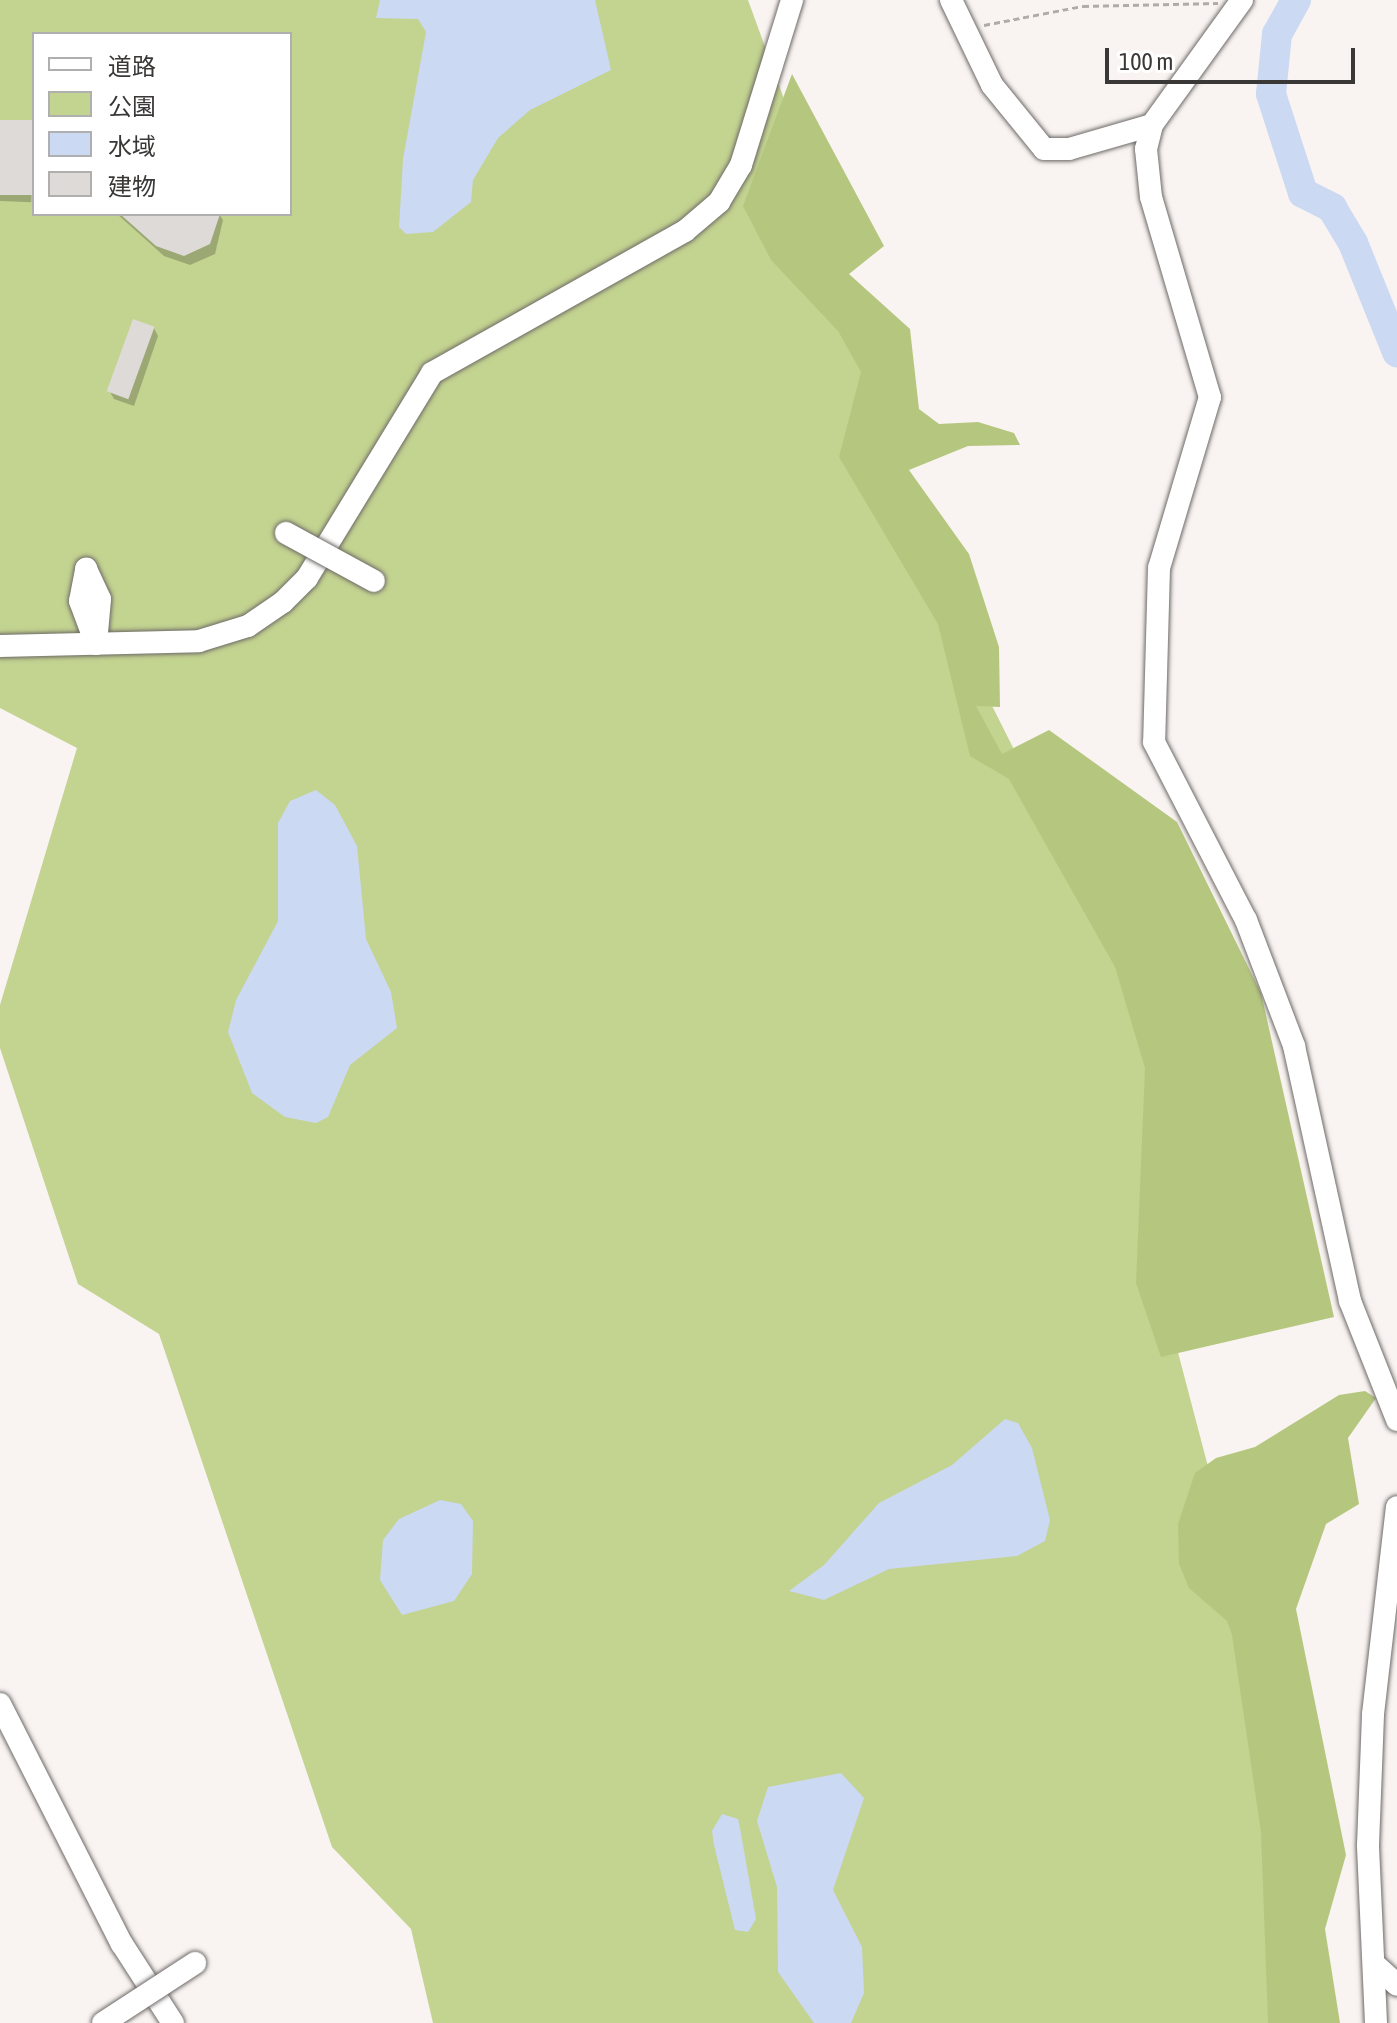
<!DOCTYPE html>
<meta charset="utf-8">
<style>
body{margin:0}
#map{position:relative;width:1397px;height:2023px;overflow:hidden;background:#f9f4f1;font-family:"Asap Condensed","Noto Sans JP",sans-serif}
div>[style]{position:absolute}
.green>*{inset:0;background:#c3d390}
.forest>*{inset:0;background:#b5c77f}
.water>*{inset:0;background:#cbd9f3}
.shadow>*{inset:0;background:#0003;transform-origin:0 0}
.river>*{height:30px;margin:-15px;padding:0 15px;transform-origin:15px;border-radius:15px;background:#cbd9f3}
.building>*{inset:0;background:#dedad7;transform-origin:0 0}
.path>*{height:3px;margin-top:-1.5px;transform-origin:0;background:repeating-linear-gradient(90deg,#afaba9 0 6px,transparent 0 10px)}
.roads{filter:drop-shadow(0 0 2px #6e6a68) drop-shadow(0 0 2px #6e6a68)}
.minor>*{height:22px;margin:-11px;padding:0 11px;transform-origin:11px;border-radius:11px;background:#fff}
.bridges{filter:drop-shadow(0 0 2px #6e6a68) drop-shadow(0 0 2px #6e6a68)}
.minor-bridge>*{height:22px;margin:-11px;padding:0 11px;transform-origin:11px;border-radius:11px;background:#fff}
span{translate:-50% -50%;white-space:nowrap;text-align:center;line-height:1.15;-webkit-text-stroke:6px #fff;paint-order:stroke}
.legend{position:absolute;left:32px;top:32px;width:260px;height:184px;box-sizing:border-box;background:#fff;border:2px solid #b0afaf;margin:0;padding:10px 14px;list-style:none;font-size:24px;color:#3a3837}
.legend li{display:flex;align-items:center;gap:16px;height:40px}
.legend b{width:40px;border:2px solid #b0afaf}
.scale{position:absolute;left:1105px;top:48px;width:250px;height:36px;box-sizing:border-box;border:4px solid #3a3837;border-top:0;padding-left:10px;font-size:24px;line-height:28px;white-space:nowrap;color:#3a3837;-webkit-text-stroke:6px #fff;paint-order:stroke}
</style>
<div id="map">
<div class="green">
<div style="clip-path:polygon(evenodd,0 0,748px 0,883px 371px,870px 463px,1180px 1080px,1175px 1341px,1277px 1729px,1291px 2023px,433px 2023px,411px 1929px,332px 1847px,159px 1334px,78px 1284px,0 1048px,0 1005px,77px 748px,0 708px,0 0,34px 34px,290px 34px,290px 214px,34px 214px,34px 34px)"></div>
</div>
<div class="forest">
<div style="clip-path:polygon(792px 74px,884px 246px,849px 274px,910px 329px,919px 409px,939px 424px,978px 422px,1014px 433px,1020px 445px,968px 446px,909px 470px,969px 554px,999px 647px,1000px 707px,976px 706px,1002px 754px,1049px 730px,1177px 822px,1261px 993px,1334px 1317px,1161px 1357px,1136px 1283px,1145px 1068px,1115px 967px,1009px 779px,970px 756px,938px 624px,839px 457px,861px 372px,838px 331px,771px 260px,743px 206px)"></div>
<div style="clip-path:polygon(1365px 1391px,1376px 1398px,1348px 1438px,1359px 1504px,1326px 1524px,1296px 1609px,1346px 1855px,1325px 1929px,1340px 2023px,1268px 2023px,1261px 1832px,1232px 1635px,1227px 1621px,1189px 1588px,1179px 1564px,1178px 1524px,1195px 1473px,1216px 1458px,1255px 1447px,1339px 1395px)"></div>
</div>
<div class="water">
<div style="clip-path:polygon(380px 0,595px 0,611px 70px,530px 110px,498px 138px,473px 180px,471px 202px,433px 232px,406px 234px,399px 227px,403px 159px,426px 32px,418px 19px,376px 18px)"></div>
<div style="clip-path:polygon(316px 790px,335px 805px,357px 846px,366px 939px,391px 992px,397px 1028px,350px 1065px,328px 1117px,316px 1123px,285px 1117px,252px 1093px,228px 1032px,236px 1000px,278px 921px,278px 823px,290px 801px)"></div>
<div style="clip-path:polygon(1005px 1419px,1018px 1423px,1032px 1448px,1050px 1520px,1045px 1541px,1017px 1556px,889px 1569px,824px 1600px,789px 1591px,824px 1565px,879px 1503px,952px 1465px)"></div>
<div style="clip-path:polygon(440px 1500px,461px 1504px,473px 1521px,472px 1574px,454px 1601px,402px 1615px,380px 1580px,383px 1540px,399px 1519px)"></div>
<div style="clip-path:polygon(841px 1773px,864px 1798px,833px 1890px,862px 1947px,864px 1993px,851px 2023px,814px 2023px,778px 1972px,777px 1887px,757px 1821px,768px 1787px)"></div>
<div style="clip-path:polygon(722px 1814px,738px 1819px,740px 1828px,756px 1919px,748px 1932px,735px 1930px,714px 1845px,712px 1831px)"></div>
</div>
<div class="shadow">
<div style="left:0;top:123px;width:34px;height:78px;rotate:2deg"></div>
<div style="clip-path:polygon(117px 214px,219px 214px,223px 220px,215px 254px,190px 265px,164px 256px)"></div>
<div style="clip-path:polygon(154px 328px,158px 336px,134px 406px,114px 399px,110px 392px)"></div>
</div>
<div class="river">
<div style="left:1296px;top:0;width:39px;rotate:119deg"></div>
<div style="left:1277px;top:34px;width:60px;rotate:95.7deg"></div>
<div style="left:1271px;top:94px;width:104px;rotate:72.1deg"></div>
<div style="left:1303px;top:193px;width:33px;rotate:27deg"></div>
<div style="left:1332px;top:208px;width:41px;rotate:59deg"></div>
<div style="left:1353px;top:243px;width:118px;rotate:68deg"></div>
</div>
<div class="building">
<div style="left:0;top:120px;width:34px;height:75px"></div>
<div style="clip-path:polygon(120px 214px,220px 214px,210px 244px,184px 256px,156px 246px)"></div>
<div style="left:133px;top:319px;width:23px;height:77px;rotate:20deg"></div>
</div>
<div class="path">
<div style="left:984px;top:25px;width:101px;rotate:-10.9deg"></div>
<div style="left:1083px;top:6px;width:135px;rotate:-1.3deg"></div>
</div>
<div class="roads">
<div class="minor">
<div style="left:951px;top:0;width:94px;rotate:64.2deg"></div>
<div style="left:992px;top:85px;width:82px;rotate:50.9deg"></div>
<div style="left:1044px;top:149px;width:25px"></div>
<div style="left:1069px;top:149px;width:86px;rotate:-16.1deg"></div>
<div style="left:1242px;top:0;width:154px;rotate:125.8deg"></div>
<div style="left:1152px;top:125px;width:25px;rotate:104deg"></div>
<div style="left:1146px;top:149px;width:48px;rotate:84.1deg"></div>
<div style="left:1151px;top:197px;width:209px;rotate:73.6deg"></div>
<div style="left:1210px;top:397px;width:178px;rotate:106.6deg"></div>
<div style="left:1159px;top:568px;width:174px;rotate:91.6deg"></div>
<div style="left:1154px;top:742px;width:200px;rotate:62.7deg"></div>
<div style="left:1246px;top:920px;width:135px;rotate:69.1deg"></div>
<div style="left:1294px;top:1046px;width:261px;rotate:77.6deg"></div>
<div style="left:1350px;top:1301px;width:128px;rotate:68.4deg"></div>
<div style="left:86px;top:569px;width:33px;rotate:65deg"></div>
<div style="left:100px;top:599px;width:45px;rotate:95.1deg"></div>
<div style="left:96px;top:644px;width:46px;rotate:-110.4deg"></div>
<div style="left:80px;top:601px;width:33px;rotate:-79deg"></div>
<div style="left:0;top:646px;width:199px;rotate:-1.4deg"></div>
<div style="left:199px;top:641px;width:51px;rotate:-17deg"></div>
<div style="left:248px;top:626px;width:42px;rotate:-34.4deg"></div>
<div style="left:283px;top:602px;width:34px;rotate:-45deg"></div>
<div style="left:307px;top:578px;width:240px;rotate:-58.6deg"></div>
<div style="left:432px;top:373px;width:290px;rotate:-29.3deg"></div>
<div style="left:685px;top:231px;width:45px;rotate:-40.5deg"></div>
<div style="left:719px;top:202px;width:43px;rotate:-59.3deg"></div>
<div style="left:741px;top:165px;width:173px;rotate:-72.8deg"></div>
<div style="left:0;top:1704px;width:269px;rotate:63.1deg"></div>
<div style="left:122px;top:1944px;width:94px;rotate:57.2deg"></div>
<div style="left:1374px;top:1964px;width:31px;rotate:42deg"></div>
<div style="left:1376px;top:2023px;width:178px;rotate:-92.6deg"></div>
<div style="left:1368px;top:1845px;width:131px;rotate:-87.8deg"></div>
<div style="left:1373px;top:1714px;width:208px;rotate:-83.4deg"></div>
</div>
</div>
<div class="bridges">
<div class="minor-bridge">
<div style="left:286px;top:533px;width:100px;rotate:28.6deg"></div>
<div style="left:103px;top:2023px;width:110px;rotate:-33.1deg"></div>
</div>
</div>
<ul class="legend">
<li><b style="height:10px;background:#fff"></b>道路</li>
<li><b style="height:22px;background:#c3d390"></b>公園</li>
<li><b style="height:22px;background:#cbd9f3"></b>水域</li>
<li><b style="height:22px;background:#dedad7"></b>建物</li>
</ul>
<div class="scale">100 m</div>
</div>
